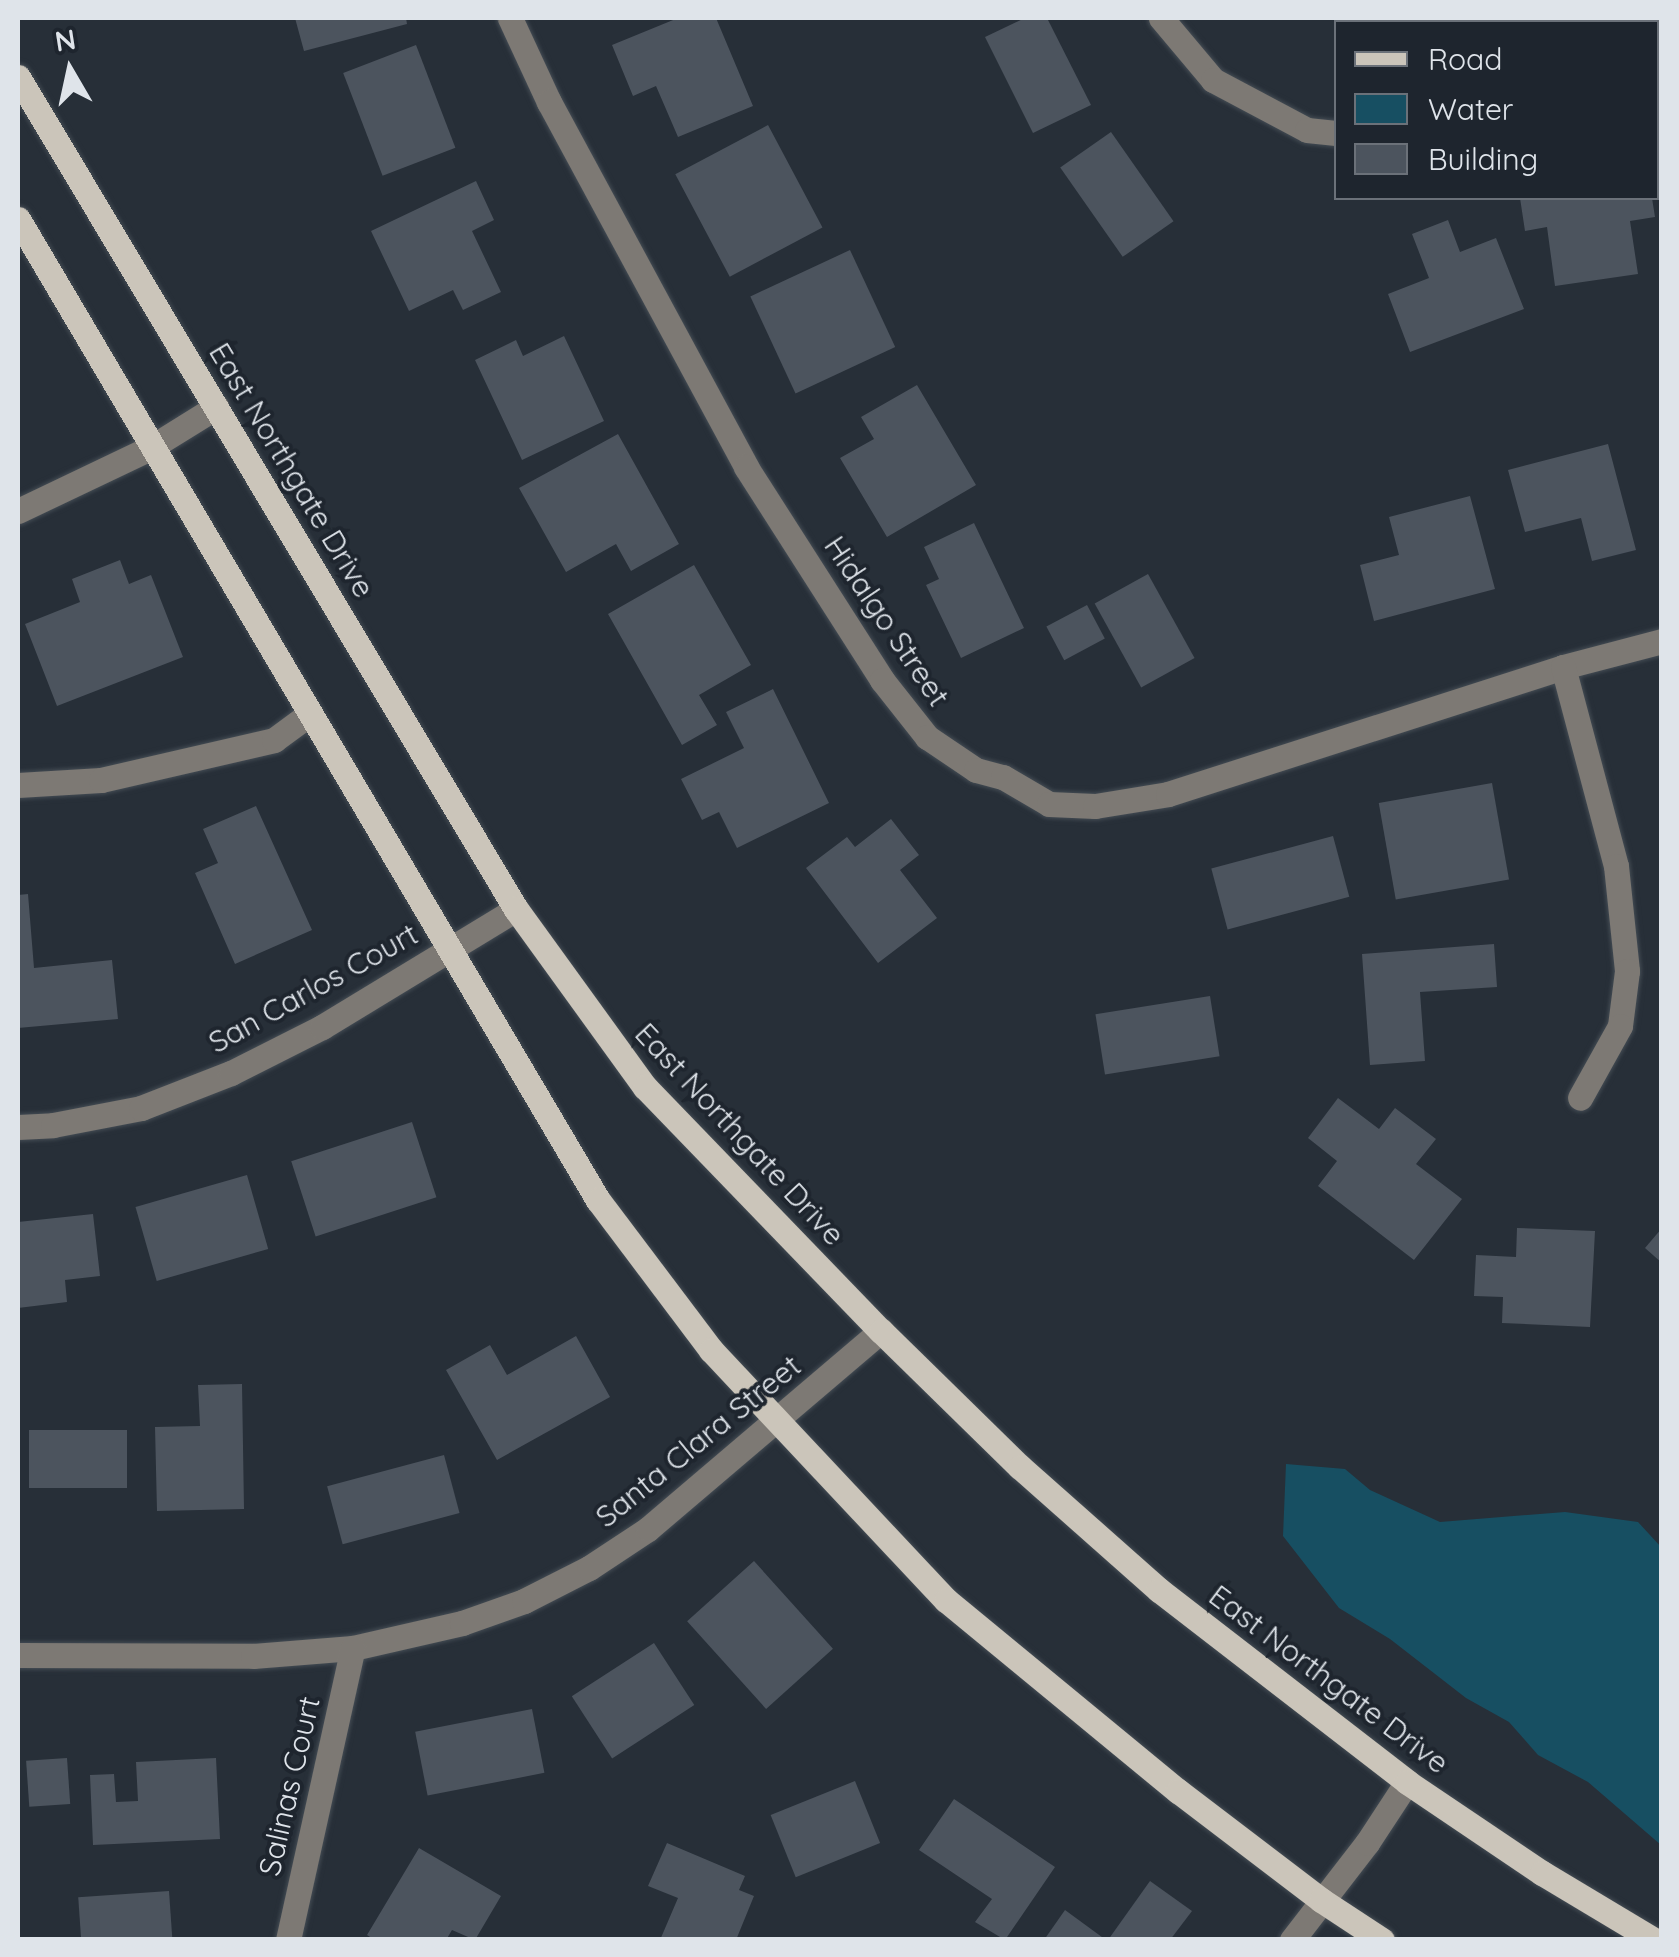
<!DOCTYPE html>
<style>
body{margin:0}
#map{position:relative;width:1679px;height:1957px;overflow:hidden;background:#272f38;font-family:Quicksand,sans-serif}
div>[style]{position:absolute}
.water>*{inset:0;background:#174f62}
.building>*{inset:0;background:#4c545e;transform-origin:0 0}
.roads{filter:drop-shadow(0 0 2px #444c54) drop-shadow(0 0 2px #444c54)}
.minor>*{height:25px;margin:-12.5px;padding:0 12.5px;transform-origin:12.5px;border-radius:12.5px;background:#7d7974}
.major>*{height:25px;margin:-12.5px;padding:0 12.5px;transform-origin:12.5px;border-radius:12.5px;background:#cbc5ba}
span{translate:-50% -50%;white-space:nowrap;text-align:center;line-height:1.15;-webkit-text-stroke:8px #1e252e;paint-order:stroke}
.street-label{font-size:30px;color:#dfe4ea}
.frame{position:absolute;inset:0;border:20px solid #dfe4ea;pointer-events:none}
.legend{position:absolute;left:1334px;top:20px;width:325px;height:180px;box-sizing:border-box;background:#1e252e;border:2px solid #6b7179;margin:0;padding:12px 18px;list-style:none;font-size:30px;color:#dfe4ea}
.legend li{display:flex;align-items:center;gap:20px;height:50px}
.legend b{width:50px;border:2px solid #6b7179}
.north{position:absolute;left:20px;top:20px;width:100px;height:100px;-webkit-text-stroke:8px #1e252e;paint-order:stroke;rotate:351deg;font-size:28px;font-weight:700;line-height:40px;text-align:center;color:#dfe4ea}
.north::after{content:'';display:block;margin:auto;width:35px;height:45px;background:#dfe4ea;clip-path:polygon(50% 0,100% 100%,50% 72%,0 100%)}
</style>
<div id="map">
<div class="water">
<div style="clip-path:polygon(1286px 1464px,1345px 1469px,1370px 1490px,1440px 1522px,1565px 1512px,1638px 1522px,1661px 1547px,1661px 1845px,1588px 1782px,1538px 1755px,1509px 1722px,1466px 1698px,1390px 1639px,1339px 1608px,1283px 1536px)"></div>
</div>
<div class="building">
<div style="clip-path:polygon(295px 18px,406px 18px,407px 24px,304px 51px)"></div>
<div style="clip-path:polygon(678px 18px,716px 18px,753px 106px,678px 137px,656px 86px,633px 96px,612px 45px)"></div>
<div style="clip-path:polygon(1025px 18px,1047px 18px,1091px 105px,1033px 133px,985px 37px)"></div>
<div style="left:416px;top:45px;width:110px;height:78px;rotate:69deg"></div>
<div style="left:768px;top:125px;width:116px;height:105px;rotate:62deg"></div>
<div style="left:1111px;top:132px;width:109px;height:62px;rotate:55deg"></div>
<div style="clip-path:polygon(476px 181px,494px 220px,472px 231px,501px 292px,463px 310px,453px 290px,409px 311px,371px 231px)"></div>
<div style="clip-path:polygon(1520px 198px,1652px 198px,1655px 217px,1630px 221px,1638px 274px,1555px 286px,1547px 227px,1525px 231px)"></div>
<div style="clip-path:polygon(1448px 220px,1460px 252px,1496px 238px,1524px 309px,1410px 352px,1388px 294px,1429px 278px,1412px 234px)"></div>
<div style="left:850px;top:250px;width:107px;height:110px;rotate:65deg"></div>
<div style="clip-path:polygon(564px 336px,604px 421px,522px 460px,475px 360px,516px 340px,523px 356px)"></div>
<div style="clip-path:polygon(917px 385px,976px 485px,887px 537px,840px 458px,874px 439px,861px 417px)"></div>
<div style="clip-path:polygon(618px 434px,679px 544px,631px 571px,616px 544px,566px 572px,519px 488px)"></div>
<div style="clip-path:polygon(1608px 444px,1636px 550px,1592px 561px,1581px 518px,1525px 532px,1508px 470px)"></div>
<div style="clip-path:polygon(1470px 496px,1495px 589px,1374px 621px,1360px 565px,1399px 555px,1389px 517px)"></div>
<div style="clip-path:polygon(974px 523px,1024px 628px,961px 658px,926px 585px,939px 579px,924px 547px)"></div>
<div style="clip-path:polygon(120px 560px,129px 584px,151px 575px,183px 657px,57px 706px,25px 624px,80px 602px,72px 579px)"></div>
<div style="clip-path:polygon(694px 565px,751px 665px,699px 695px,717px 725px,682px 745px,608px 614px)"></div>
<div style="left:1148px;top:574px;width:96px;height:61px;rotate:61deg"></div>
<div style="left:1087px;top:605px;width:38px;height:46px;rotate:62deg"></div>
<div style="clip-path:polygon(773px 689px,829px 803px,737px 848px,719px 812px,702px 820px,681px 779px,744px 748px,726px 712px)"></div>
<div style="left:1492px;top:783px;width:98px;height:115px;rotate:80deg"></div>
<div style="clip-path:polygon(256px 806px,312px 930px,235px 964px,195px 873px,218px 863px,203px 829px)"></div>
<div style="clip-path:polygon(891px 819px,919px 855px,900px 870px,937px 918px,878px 963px,806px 868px,847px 837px,855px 847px)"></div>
<div style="left:1333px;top:836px;width:63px;height:126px;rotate:75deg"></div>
<div style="clip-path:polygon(28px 894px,34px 968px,112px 960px,118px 1019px,18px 1028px,18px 895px)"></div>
<div style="clip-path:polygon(1494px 944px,1497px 987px,1420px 992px,1425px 1061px,1370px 1065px,1362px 954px)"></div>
<div style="left:1210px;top:996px;width:61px;height:116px;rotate:81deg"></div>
<div style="clip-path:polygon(1338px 1098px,1379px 1129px,1395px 1108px,1436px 1139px,1416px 1164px,1462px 1199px,1414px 1260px,1318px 1186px,1337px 1161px,1308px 1138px)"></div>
<div style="left:412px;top:1122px;width:79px;height:127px;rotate:72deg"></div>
<div style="left:247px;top:1175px;width:77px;height:116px;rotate:74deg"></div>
<div style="clip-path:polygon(93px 1214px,100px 1276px,65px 1280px,67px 1302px,18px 1308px,18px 1222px)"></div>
<div style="clip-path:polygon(1517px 1228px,1595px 1231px,1590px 1327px,1502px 1323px,1503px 1297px,1474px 1296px,1476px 1255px,1516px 1257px)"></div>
<div style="clip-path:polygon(1662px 1228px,1662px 1263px,1645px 1248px)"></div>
<div style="clip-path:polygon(576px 1336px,610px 1397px,497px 1460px,446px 1370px,490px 1345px,507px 1375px)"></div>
<div style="clip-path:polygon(242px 1384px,244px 1509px,157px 1511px,155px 1427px,200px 1426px,198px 1385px)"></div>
<div style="left:127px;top:1430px;width:58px;height:98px;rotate:90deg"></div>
<div style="left:444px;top:1455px;width:60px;height:121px;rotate:75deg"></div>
<div style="left:754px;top:1561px;width:118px;height:90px;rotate:48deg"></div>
<div style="left:654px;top:1643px;width:74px;height:98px;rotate:57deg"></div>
<div style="left:532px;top:1709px;width:65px;height:119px;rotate:79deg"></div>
<div style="left:67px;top:1758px;width:46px;height:41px;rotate:86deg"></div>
<div style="clip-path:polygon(216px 1758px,220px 1839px,93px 1845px,90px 1775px,114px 1774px,116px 1802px,138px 1801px,136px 1762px)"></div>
<div style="left:855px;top:1781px;width:67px;height:91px;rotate:68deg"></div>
<div style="clip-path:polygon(954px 1799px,1055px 1867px,1005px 1940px,975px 1922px,992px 1899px,919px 1850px)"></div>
<div style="clip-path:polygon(667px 1843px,745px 1876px,739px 1890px,754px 1896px,736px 1940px,660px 1940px,678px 1898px,648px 1886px)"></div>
<div style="clip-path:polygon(419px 1848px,501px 1896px,475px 1940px,452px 1930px,446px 1940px,375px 1940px,367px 1935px)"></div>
<div style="clip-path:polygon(1150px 1881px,1192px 1911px,1170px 1940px,1108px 1940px)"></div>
<div style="left:169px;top:1891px;width:49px;height:91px;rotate:86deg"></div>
<div style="clip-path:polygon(1065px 1910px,1106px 1940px,1044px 1940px)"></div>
</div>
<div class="roads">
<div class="minor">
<div style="left:510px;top:18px;width:93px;rotate:65.1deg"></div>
<div style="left:549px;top:102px;width:415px;rotate:61.6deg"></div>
<div style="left:746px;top:467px;width:253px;rotate:57.4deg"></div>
<div style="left:882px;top:680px;width:73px;rotate:51.7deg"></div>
<div style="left:927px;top:737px;width:59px;rotate:34deg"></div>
<div style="left:976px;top:770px;width:28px;rotate:15deg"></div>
<div style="left:1003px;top:777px;width:53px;rotate:30.4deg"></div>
<div style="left:1049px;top:804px;width:46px;rotate:2.5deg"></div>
<div style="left:1095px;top:806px;width:74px;rotate:-9.3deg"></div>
<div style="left:1168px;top:794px;width:415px;rotate:-17.8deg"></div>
<div style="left:1563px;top:667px;width:102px;rotate:-14.7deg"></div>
<div style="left:1161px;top:18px;width:81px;rotate:50deg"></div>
<div style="left:1213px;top:80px;width:106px;rotate:28deg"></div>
<div style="left:1307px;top:130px;width:29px;rotate:6deg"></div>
<div style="left:1656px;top:85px;width:6px;rotate:-9deg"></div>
<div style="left:18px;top:511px;width:146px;rotate:-25.5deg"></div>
<div style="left:150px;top:448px;width:78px;rotate:-31.8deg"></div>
<div style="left:1563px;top:667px;width:206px;rotate:75.1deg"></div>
<div style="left:1616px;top:866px;width:106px;rotate:84deg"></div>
<div style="left:1627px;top:971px;width:55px;rotate:97.3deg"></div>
<div style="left:1620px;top:1026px;width:82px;rotate:119.1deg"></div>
<div style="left:18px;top:785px;width:83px;rotate:-3.4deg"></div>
<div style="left:101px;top:780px;width:178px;rotate:-13deg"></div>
<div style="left:274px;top:740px;width:42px;rotate:-36.3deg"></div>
<div style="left:18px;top:1127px;width:35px;rotate:-3deg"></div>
<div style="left:53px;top:1125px;width:90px;rotate:-10.9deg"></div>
<div style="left:141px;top:1108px;width:97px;rotate:-21.3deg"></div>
<div style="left:231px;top:1073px;width:102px;rotate:-26.8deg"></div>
<div style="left:322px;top:1027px;width:227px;rotate:-31.3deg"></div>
<div style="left:18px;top:1655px;width:235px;rotate:0.2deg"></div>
<div style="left:253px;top:1656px;width:100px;rotate:-4.6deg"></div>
<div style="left:353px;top:1648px;width:112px;rotate:-12.9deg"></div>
<div style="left:462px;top:1623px;width:66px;rotate:-19.5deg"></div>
<div style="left:524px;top:1601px;width:73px;rotate:-26.9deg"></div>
<div style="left:589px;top:1568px;width:71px;rotate:-33.5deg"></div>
<div style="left:648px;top:1529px;width:306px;rotate:-40.4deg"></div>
<div style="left:288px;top:1940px;width:299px;rotate:-77.5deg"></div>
<div style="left:1292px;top:1940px;width:123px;rotate:-52.3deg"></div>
<div style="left:1367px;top:1843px;width:73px;rotate:-56.7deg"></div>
</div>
<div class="major">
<div style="left:18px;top:77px;width:970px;rotate:59.1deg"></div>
<div style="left:516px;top:909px;width:220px;rotate:54.1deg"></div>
<div style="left:645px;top:1087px;width:339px;rotate:46deg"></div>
<div style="left:881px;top:1331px;width:194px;rotate:44.4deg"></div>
<div style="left:1020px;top:1467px;width:186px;rotate:41.5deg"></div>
<div style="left:1159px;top:1590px;width:314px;rotate:37.7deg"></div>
<div style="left:1407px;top:1782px;width:163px;rotate:34deg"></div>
<div style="left:1542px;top:1873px;width:131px;rotate:30.9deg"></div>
<div style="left:18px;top:219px;width:1140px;rotate:59.41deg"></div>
<div style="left:598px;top:1200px;width:188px;rotate:53deg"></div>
<div style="left:711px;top:1350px;width:343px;rotate:46.8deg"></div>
<div style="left:946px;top:1600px;width:301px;rotate:39.5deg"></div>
<div style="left:1178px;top:1791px;width:180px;rotate:37.3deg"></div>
<div style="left:1321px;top:1900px;width:73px;rotate:33.3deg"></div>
</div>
</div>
<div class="street-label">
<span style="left:292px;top:470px;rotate:59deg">East Northgate Drive</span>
<span style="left:887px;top:621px;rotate:56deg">Hidalgo Street</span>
<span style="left:313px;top:988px;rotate:-29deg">San Carlos Court</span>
<span style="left:740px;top:1134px;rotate:47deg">East Northgate Drive</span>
<span style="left:698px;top:1441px;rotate:-39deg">Santa Clara Street</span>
<span style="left:1329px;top:1679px;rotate:37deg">East Northgate Drive</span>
<span style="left:289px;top:1786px;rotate:-77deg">Salinas Court</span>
</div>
<div class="frame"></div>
<ul class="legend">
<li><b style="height:12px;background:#cbc5ba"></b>Road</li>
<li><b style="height:28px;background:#174f62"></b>Water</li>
<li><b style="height:28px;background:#4c545e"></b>Building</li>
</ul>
<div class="north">N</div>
</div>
